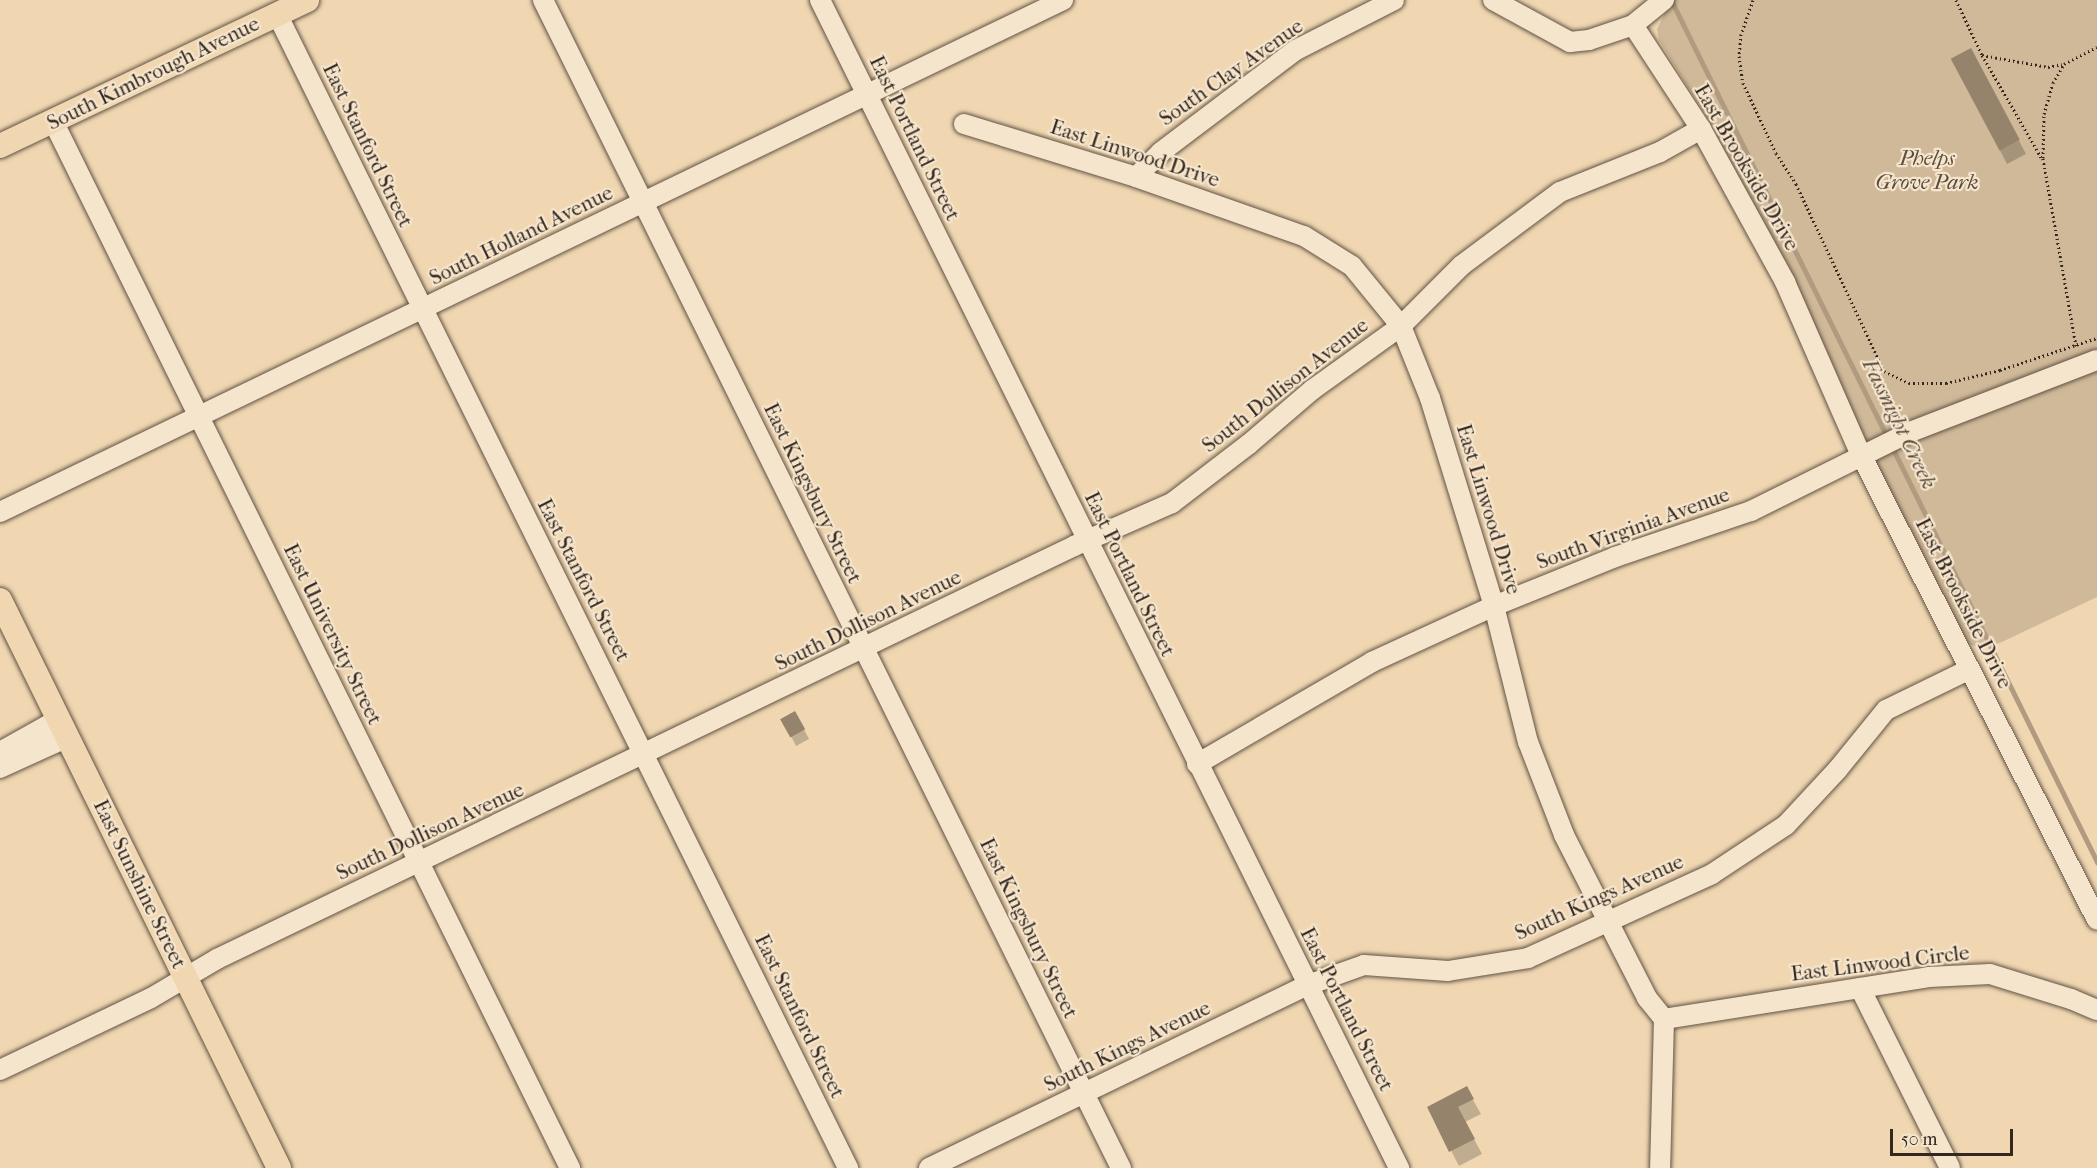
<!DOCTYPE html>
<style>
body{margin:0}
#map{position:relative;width:2097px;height:1168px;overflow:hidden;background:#f0d7b2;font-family:"IM FELL French Canon",serif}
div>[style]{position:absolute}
.green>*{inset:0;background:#d0b999}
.shadow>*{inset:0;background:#0003}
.stream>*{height:5px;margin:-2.5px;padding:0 2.5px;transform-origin:2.5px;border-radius:2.5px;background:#b09b80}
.building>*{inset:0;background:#95836b;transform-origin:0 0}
.path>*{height:3px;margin-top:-1.5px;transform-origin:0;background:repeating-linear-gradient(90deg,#33271f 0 1.5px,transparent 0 4.5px)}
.roads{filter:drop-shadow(0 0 2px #625344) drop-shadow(0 0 2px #625344)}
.minor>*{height:20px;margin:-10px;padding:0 10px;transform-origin:10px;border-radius:10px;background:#f5e5cd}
.major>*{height:24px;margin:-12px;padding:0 12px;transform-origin:12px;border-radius:12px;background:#f0d7b2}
span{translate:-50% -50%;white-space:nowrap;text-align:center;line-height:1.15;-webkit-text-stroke:4.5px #f5e5cd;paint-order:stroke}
.street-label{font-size:21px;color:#33271f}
.park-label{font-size:21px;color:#5a4c3e;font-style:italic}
.water-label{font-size:22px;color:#584a3c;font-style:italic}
.scale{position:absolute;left:1890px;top:1129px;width:123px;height:27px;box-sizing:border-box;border:3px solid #33271f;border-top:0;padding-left:8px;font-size:18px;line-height:21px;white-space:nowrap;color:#33271f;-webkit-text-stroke:4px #f5e5cd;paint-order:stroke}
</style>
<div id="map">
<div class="green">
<div style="clip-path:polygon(1662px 0,2097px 0,2097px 597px,2002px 642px,1982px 649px,1969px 644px,1962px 636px,1856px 423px,1821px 338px,1788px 270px,1706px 116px,1659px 40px,1657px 29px,1666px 11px)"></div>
</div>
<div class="shadow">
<div style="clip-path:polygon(1953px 59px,1979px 64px,2026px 154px,2007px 164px)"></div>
<div style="clip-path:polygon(800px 722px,809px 739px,796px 746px,791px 736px)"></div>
<div style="clip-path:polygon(1466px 1088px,1481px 1114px,1465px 1122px,1482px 1154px,1459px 1166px,1429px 1108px)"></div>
</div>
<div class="stream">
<div style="left:1671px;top:0;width:962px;rotate:63.7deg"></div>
</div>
<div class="building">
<div style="left:1971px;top:48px;width:104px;height:23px;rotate:62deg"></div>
<div style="left:795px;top:711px;width:21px;height:17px;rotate:61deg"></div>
<div style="clip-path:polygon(1467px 1086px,1474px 1099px,1458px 1107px,1475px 1139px,1449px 1152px,1427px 1107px)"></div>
</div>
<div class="path">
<div style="left:1753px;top:0;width:36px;rotate:109deg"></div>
<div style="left:1741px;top:34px;width:22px;rotate:95deg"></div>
<div style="left:1739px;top:56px;width:27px;rotate:82deg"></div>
<div style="left:1743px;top:83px;width:77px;rotate:64.8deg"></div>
<div style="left:1776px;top:153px;width:37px;rotate:57deg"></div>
<div style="left:1796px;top:184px;width:207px;rotate:64.8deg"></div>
<div style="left:1884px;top:371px;width:28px;rotate:26deg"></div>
<div style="left:1909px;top:383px;width:37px"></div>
<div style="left:1946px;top:383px;width:56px;rotate:-13.5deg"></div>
<div style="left:2000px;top:370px;width:102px;rotate:-18.3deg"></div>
<div style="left:1956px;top:0;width:61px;rotate:64.7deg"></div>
<div style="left:1982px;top:55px;width:67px;rotate:10.3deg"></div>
<div style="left:2048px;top:67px;width:14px;rotate:-12deg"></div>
<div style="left:1982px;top:55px;width:118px;rotate:60deg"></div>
<div style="left:2076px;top:346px;width:191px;rotate:-100deg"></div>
<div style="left:2043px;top:158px;width:44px;rotate:-88.7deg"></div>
<div style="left:2044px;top:114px;width:32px;rotate:-74deg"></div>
<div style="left:2053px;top:83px;width:22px;rotate:-60deg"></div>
<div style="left:2064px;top:64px;width:37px;rotate:-27deg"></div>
</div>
<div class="roads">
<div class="minor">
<div style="left:543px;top:0;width:1303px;rotate:63.67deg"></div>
<div style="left:820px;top:0;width:1304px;rotate:63.63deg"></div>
<div style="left:1493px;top:0;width:88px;rotate:28.6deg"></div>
<div style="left:1570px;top:42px;width:19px;rotate:-6deg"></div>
<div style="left:1589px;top:40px;width:46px;rotate:-18.8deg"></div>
<div style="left:1633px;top:25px;width:40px;rotate:-39deg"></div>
<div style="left:277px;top:14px;width:1288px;rotate:63.67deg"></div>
<div style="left:1633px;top:25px;width:124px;rotate:56.8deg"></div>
<div style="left:1701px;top:129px;width:175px;rotate:61.2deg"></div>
<div style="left:1785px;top:282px;width:189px;rotate:66.3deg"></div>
<div style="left:1861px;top:455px;width:521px;rotate:63.09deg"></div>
<div style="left:53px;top:121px;width:1168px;rotate:63.72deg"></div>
<div style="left:964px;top:124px;width:180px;rotate:17.1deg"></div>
<div style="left:1136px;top:177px;width:178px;rotate:19.4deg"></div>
<div style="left:1304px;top:236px;width:57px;rotate:32deg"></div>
<div style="left:1352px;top:266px;width:77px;rotate:50.8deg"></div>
<div style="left:1401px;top:326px;width:78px;rotate:68.1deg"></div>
<div style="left:1430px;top:398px;width:218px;rotate:72.9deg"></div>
<div style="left:1494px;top:606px;width:140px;rotate:76deg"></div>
<div style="left:1528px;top:742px;width:100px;rotate:68.8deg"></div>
<div style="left:1564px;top:835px;width:183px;rotate:63deg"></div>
<div style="left:1647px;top:998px;width:27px;rotate:51deg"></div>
<div style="left:1664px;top:1019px;width:149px;rotate:91.5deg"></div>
<div style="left:1136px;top:177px;width:35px;rotate:-45deg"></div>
<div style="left:1161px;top:152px;width:169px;rotate:-37.1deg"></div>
<div style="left:1296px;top:50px;width:110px;rotate:-27deg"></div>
<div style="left:0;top:512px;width:1180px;rotate:-25.72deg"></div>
<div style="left:0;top:752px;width:68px;rotate:-29.2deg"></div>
<div style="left:1197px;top:764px;width:203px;rotate:-30.2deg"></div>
<div style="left:1372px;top:662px;width:134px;rotate:-24.7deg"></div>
<div style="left:1494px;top:606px;width:131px;rotate:-22deg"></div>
<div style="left:1615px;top:557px;width:144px;rotate:-18.7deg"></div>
<div style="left:1751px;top:511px;width:178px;rotate:-26.4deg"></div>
<div style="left:1910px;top:432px;width:200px;rotate:-21.1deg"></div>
<div style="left:0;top:768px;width:75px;rotate:-24.5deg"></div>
<div style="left:1860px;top:988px;width:201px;rotate:63.4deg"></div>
<div style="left:1664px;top:1019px;width:268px;rotate:-9deg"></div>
<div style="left:1929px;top:977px;width:61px;rotate:-2.8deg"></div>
<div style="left:1990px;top:974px;width:85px;rotate:17.2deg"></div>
<div style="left:2071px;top:999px;width:28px;rotate:23deg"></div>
<div style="left:0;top:1070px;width:167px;rotate:-25.5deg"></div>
<div style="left:151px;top:998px;width:77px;rotate:-30.6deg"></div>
<div style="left:217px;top:959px;width:951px;rotate:-25.73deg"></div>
<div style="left:1074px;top:546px;width:107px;rotate:-23.7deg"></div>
<div style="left:1172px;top:503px;width:97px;rotate:-37.5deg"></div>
<div style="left:1249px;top:444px;width:83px;rotate:-40.6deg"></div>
<div style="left:1312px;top:390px;width:110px;rotate:-35.7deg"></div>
<div style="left:1401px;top:326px;width:86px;rotate:-45deg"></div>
<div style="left:1462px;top:265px;width:122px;rotate:-36.7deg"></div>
<div style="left:1560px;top:192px;width:108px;rotate:-21.8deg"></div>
<div style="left:1660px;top:152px;width:47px;rotate:-29.3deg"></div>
<div style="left:929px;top:1168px;width:421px;rotate:-25.8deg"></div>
<div style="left:1308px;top:985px;width:59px;rotate:-19.7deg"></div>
<div style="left:1364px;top:965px;width:84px;rotate:4.1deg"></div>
<div style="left:1448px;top:971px;width:81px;rotate:-9.2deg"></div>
<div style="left:1528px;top:958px;width:202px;rotate:-24.5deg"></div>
<div style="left:1712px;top:874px;width:89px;rotate:-33.5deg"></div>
<div style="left:1786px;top:825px;width:76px;rotate:-47.1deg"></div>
<div style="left:1838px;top:769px;width:76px;rotate:-50.9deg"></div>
<div style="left:1886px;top:710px;width:93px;rotate:-26deg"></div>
</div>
<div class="major">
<div style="left:0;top:146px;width:340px;rotate:-25.4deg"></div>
<div style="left:0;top:600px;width:633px;rotate:63.84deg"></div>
</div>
</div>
<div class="street-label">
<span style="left:1231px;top:72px;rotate:-35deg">South Clay Avenue</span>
<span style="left:153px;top:73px;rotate:-26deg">South Kimbrough Avenue</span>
<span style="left:915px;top:138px;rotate:64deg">East Portland Street</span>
<span style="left:368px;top:145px;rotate:64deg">East Stanford Street</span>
<span style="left:1135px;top:153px;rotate:18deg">East Linwood Drive</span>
<span style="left:1747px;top:167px;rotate:60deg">East Brookside Drive</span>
<span style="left:521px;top:235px;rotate:-26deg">South Holland Avenue</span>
<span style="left:1285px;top:385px;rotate:-38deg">South Dollison Avenue</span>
<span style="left:813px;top:493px;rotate:64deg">East Kingsbury Street</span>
<span style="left:1489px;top:509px;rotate:73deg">East Linwood Drive</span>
<span style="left:1633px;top:528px;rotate:-20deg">South Virginia Avenue</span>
<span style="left:1130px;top:574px;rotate:64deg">East Portland Street</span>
<span style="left:584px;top:580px;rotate:63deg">East Stanford Street</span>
<span style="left:1964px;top:603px;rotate:63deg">East Brookside Drive</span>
<span style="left:868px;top:620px;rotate:-26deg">South Dollison Avenue</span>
<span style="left:333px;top:634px;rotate:64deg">East University Street</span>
<span style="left:430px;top:831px;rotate:-25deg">South Dollison Avenue</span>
<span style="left:140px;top:884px;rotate:64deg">East Sunshine Street</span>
<span style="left:1599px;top:897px;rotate:-24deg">South Kings Avenue</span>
<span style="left:1029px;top:928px;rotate:64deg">East Kingsbury Street</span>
<span style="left:1880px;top:963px;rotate:-7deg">East Linwood Circle</span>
<span style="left:1347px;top:1009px;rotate:63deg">East Portland Street</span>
<span style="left:800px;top:1016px;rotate:64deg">East Stanford Street</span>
<span style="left:1127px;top:1046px;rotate:-26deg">South Kings Avenue</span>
</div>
<div class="park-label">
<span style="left:1927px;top:170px">Phelps<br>Grove Park</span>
</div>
<div class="water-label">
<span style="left:1899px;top:424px;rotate:64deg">Fassnight Creek</span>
</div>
<div class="scale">50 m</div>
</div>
